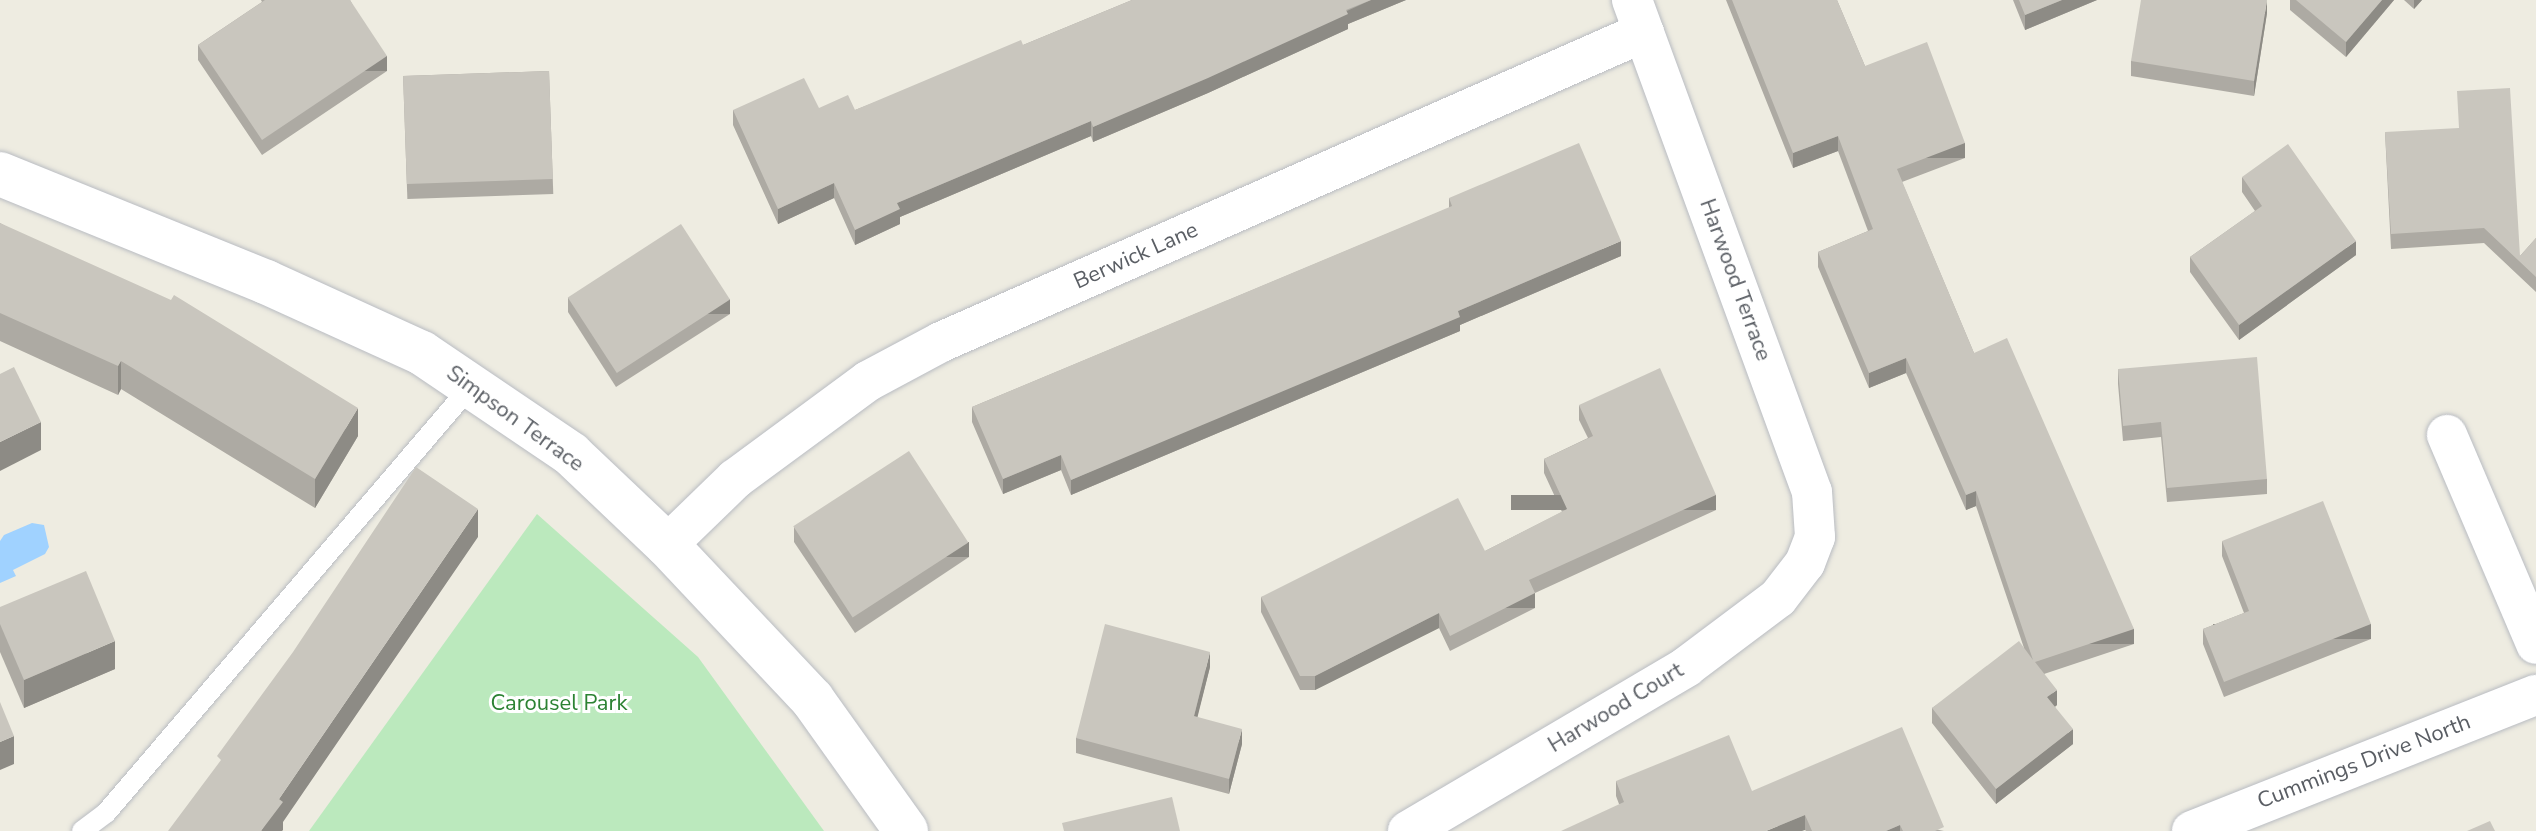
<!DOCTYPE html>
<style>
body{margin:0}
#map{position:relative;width:2536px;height:831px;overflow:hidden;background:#eeece1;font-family:"Nunito Sans",sans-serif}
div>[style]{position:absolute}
.green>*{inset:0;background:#bbe9bd}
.water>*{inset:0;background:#a0d2ff}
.roads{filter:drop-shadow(0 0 2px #b9bcc2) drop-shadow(0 0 2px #b9bcc2)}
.service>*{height:20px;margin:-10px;padding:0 10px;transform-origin:10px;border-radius:10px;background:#fff}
.minor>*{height:40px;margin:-20px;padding:0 20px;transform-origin:20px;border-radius:20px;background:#fff}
.tertiary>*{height:44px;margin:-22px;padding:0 22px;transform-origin:22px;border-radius:22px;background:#fff}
.wall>*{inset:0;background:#adaaa3;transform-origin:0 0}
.shaded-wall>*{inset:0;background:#8d8b85;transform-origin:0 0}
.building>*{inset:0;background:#c9c6be;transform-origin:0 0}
span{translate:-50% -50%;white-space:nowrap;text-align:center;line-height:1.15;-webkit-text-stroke:6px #fff;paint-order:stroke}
.street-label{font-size:22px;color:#5a5e64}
.park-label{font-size:22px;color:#2c8233}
</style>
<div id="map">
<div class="green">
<div style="clip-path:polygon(537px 514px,698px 657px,824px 831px,309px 831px)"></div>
</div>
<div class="water">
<div style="clip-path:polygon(32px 523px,44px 525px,49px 547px,45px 554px,13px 570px,16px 576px,0 583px,0 541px,4px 535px)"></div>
</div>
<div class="roads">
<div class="service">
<div style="left:82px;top:831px;width:30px;rotate:-37deg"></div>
<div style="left:106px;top:813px;width:562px;rotate:-49.48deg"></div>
</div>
<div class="minor">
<div style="left:2447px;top:435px;width:227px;rotate:66.9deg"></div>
<div style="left:667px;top:545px;width:95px;rotate:-44.1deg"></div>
<div style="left:735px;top:479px;width:165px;rotate:-36.4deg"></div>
<div style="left:868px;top:381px;width:83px;rotate:-28.1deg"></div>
<div style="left:941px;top:342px;width:768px;rotate:-23.8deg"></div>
<div style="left:1408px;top:831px;width:323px;rotate:-30.5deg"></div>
<div style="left:1686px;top:667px;width:115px;rotate:-36.9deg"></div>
<div style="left:1778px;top:598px;width:44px;rotate:-52.4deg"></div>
<div style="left:1805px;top:563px;width:28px;rotate:-69deg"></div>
<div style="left:1815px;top:537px;width:45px;rotate:-93.8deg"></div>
<div style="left:1812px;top:492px;width:524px;rotate:-110.1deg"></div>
<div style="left:2192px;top:831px;width:370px;rotate:-21.6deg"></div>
</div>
<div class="tertiary">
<div style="left:0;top:174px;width:287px;rotate:22.1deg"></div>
<div style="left:266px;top:282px;width:171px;rotate:24.5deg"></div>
<div style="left:422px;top:353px;width:180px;rotate:34.1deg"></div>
<div style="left:571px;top:454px;width:132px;rotate:43.5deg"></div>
<div style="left:667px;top:545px;width:212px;rotate:46.7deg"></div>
<div style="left:812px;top:699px;width:162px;rotate:54.5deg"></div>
</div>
</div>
<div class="wall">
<div style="clip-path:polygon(261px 0,350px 0,387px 71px,262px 155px,198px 60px,198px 45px,262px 2px)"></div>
<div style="clip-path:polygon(1132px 0,1406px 0,1348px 24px,1348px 29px,1208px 93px,1093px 142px,1091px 136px,900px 217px,900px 224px,855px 245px,834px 198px,778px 224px,733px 125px,733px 110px,855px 110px,1023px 45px)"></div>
<div style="clip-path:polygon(1726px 0,1837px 0,1865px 66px,1965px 158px,1902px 182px,1974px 353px,2134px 644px,2044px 674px,2057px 705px,2055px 707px,2073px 744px,1996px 804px,1932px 723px,1932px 708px,2024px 648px,1976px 506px,1966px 510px,1906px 373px,1869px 388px,1818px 267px,1818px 252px,1868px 231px,1838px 151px,1793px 168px)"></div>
<div style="clip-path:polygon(2013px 0,2097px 0,2025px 30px)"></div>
<div style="clip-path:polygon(2290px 0,2394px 0,2346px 57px,2290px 10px)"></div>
<div style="clip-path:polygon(2404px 0,2422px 0,2414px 9px)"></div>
<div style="clip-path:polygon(2267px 13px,2254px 96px,2131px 76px,2131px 61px)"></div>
<div style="left:549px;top:71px;width:123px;height:146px;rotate:88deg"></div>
<div style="clip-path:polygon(2385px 132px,2520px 256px,2536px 238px,2536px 292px,2484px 243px,2391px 249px)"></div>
<div style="clip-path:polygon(2242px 177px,2356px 255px,2239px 340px,2190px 272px,2190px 257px,2255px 211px,2242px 192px)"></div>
<div style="clip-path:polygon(1449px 198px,1621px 256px,1460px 325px,1460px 331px,1071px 495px,1061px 470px,1003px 494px,972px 422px,972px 407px,1449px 208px)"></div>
<div style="clip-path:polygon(0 223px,358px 436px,315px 508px,121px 389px,118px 395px,0 341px)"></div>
<div style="clip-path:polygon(568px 298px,730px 314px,616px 387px,568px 312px)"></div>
<div style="clip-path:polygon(2118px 369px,2267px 479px,2267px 494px,2167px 502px,2161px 437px,2123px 441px,2118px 384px)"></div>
<div style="clip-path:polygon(1579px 405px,1716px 510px,1535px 593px,1535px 608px,1450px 651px,1439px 628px,1315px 690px,1300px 690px,1261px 612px,1261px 597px,1485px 551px,1562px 512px,1544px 473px,1544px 459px,1588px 438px,1579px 420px)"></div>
<div style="clip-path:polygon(794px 527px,969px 557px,855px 633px,794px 542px)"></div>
<div style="clip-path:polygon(2222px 541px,2371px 639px,2224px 697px,2203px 644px,2203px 629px,2244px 613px,2222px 556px)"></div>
<div style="clip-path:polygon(0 607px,115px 669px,24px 708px,0 652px)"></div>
<div style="clip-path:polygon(1210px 667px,1197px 717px,1242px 744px,1229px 794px,1076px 753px,1076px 738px)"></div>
<div style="clip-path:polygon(1616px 781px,1752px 791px,1944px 831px,1806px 831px,1805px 830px,1619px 804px,1616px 796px)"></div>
</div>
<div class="shaded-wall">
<div style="clip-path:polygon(1371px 0,1406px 0,1348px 24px,1348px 29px,1208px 93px,1093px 142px,1093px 127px)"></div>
<div style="clip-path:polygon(2062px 0,2097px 0,2025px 30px,2025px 15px)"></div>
<div style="clip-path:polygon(2267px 0,2267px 13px,2254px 96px,2254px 81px)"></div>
<div style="clip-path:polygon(2382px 0,2394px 0,2346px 57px,2346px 42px)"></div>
<div style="clip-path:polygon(2414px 0,2422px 0,2414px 9px)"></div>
<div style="left:387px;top:56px;width:15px;height:151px;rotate:90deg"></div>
<div style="clip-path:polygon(1091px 121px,1091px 136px,900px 217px,900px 224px,855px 245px,855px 230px,897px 203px)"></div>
<div style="clip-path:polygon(1838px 136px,1838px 151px,1793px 168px,1793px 153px)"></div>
<div style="left:1965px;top:143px;width:15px;height:73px;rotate:90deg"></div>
<div style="clip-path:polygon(834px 183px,834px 198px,778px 224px,778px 209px)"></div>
<div style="clip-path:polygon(1621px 241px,1621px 256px,1460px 325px,1460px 331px,1071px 495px,1071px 480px,1458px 311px)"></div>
<div style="clip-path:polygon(2356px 241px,2356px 255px,2239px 340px,2239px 325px)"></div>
<div style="left:730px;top:299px;width:15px;height:135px;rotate:90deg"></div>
<div style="clip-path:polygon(1906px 358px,1906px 373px,1869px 388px,1869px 373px)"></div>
<div style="clip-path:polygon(121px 361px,121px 389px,118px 395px,118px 366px)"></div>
<div style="clip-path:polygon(358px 408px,358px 436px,315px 508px,315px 479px)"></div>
<div style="clip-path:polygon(41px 422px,41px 450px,0 471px,0 442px)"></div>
<div style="clip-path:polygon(1061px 455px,1061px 470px,1003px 494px,1003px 479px)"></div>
<div style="clip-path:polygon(1976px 491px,1976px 506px,1966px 510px,1966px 495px)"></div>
<div style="left:1716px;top:495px;width:15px;height:205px;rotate:90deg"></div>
<div style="clip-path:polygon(478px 509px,478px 537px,283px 822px,283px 830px,282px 831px,261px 831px,279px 799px)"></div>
<div style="left:969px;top:542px;width:15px;height:137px;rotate:90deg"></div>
<div style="left:1535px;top:593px;width:15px;height:95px;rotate:90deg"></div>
<div style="clip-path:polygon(1439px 613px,1439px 628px,1315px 690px,1315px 676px)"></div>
<div style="left:2371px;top:624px;width:15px;height:158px;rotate:90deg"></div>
<div style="left:2134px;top:629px;width:15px;height:104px;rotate:90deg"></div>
<div style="clip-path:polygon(115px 641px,115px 669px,24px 708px,24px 680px)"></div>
<div style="clip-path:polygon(1210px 652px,1210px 667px,1194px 731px,1194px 716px)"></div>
<div style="clip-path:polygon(2057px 690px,2057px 705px,2047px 712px,2047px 697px)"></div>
<div style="clip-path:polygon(1242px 729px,1242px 744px,1229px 794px,1229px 779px)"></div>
<div style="clip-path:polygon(2073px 729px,2073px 744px,1996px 804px,1996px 789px)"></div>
<div style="clip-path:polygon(14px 736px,14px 764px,0 770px,0 742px)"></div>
<div style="clip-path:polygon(1805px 815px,1805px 830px,1802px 831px,1766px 831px)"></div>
<div style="clip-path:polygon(1900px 825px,1900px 831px,1886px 831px)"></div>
</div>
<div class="building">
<div style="clip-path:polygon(265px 0,350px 0,387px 56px,262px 140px,198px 45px)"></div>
<div style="clip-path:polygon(1132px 0,1371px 0,1346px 10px,1348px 14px,1208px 78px,1093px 127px,1091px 121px,897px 203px,900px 209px,855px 230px,834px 183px,778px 209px,733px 110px,804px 78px,819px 108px,848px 95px,855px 110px,1021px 40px,1023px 45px)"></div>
<div style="clip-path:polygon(1732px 0,1837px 0,1865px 66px,1927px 42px,1965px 143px,1897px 169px,1974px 353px,2007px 338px,2134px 629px,2035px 662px,2057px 690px,2047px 697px,2073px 729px,1996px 789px,1932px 708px,2019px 641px,2033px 660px,1976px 491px,1966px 495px,1906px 358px,1869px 373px,1818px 252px,1873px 229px,1838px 136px,1793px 153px)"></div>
<div style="clip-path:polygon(2019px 0,2062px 0,2025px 15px)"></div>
<div style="clip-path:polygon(2141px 0,2267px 0,2254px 81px,2131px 61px)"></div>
<div style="clip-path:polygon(2296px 0,2382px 0,2346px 42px)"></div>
<div style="left:549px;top:71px;width:108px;height:146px;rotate:88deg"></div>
<div style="clip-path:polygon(2510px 88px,2520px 256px,2536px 238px,2536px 277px,2484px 228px,2391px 234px,2385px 132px,2459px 128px,2457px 91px)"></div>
<div style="clip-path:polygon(1579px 143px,1621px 241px,1458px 311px,1460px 317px,1071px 480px,1061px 455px,1003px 479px,972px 407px,1452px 206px,1449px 198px)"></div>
<div style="clip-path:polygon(2288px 144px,2356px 241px,2239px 325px,2190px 257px,2262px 206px,2242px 177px)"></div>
<div style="clip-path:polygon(0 223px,171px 300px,174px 295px,358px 408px,315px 479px,121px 361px,118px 366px,0 313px)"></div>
<div style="left:681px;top:224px;width:90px;height:135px;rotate:57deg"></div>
<div style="clip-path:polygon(2257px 357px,2267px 479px,2167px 488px,2161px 422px,2123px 426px,2118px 369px)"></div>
<div style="clip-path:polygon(14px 367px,41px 422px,0 442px,0 374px)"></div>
<div style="clip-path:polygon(1660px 368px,1716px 495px,1529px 580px,1535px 593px,1450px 636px,1439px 613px,1315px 676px,1300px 676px,1261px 597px,1458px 498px,1485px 551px,1567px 509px,1544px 459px,1593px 436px,1579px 405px)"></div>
<div style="left:909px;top:451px;width:109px;height:138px;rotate:57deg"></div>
<div style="clip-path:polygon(416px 467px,478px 509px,279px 799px,283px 802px,261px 831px,168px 831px,221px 760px,217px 756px,293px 652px)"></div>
<div style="clip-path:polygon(2323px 501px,2371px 624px,2224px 682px,2203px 629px,2249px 611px,2222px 541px)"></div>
<div style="clip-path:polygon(86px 571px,115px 641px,24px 680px,0 624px,0 607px)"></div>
<div style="clip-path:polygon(1105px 624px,1210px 652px,1194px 716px,1242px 729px,1229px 779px,1076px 738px)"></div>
<div style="clip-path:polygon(0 702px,14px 736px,0 742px)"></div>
<div style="clip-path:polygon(1902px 727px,1944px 827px,1935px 831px,1903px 831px,1900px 825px,1886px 831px,1812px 831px,1805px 815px,1766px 831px,1561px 831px,1624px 802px,1616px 781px,1729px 735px,1752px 791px)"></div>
<div style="clip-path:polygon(1172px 797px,1180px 831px,1064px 831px,1062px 823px)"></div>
<div style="clip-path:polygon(2490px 821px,2495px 831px,2467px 831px)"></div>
</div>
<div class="street-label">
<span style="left:1136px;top:256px;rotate:-24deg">Berwick Lane</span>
<span style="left:1735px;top:280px;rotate:70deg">Harwood Terrace</span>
<span style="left:515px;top:419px;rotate:36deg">Simpson Terrace</span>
<span style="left:1616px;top:708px;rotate:-31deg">Harwood Court</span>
<span style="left:2364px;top:762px;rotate:-21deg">Cummings Drive North</span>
</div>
<div class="park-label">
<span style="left:559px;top:704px">Carousel Park</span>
</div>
</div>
